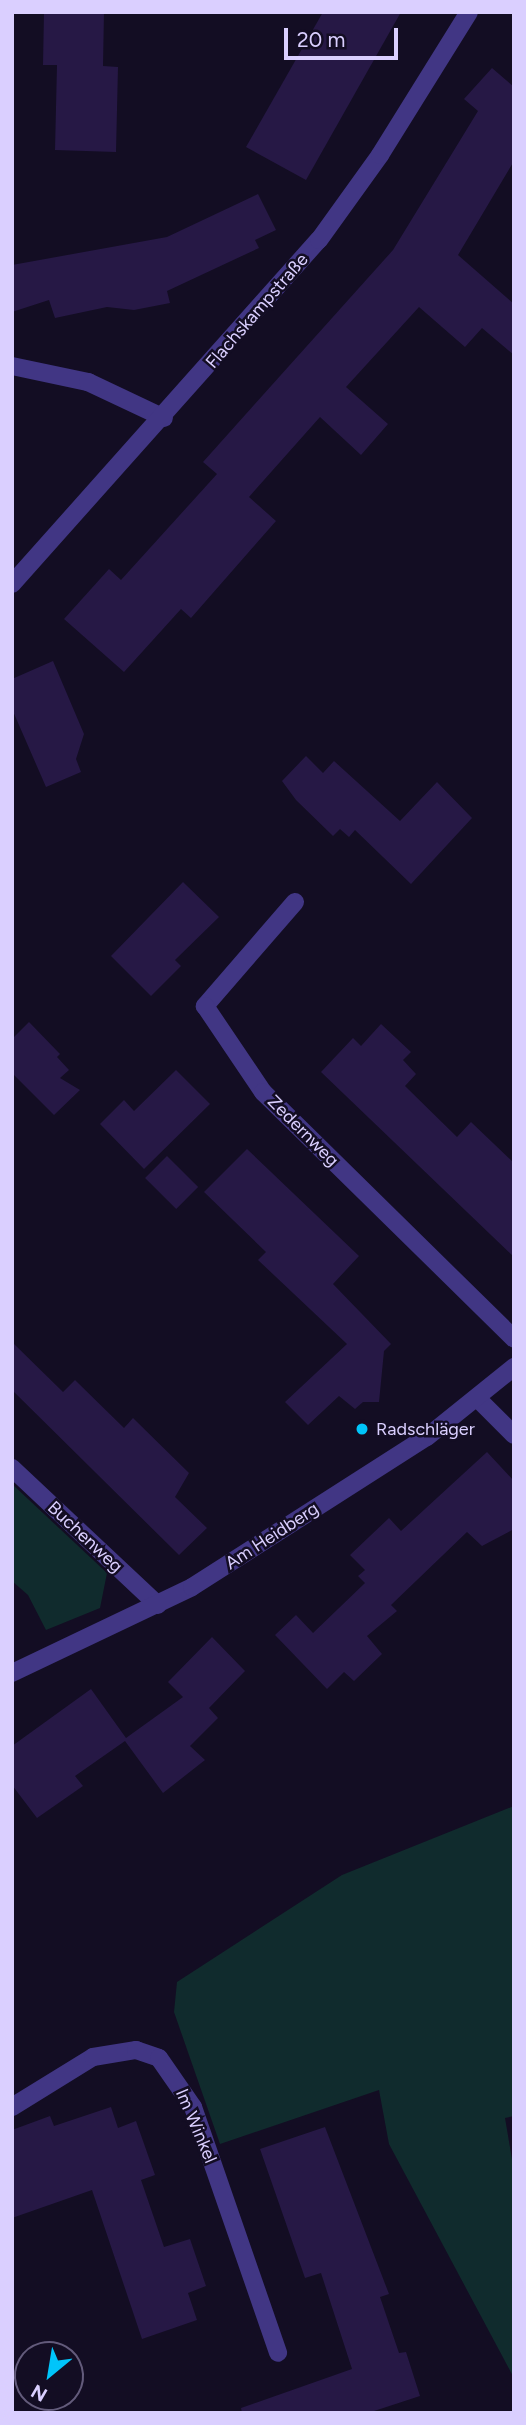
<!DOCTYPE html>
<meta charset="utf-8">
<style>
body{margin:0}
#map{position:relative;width:526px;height:2425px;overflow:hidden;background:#130d23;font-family:Figtree,sans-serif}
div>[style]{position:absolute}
.green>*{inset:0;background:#102b2d}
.building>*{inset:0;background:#261845;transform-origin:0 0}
.minor>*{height:18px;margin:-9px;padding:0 9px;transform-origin:9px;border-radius:9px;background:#413684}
.dots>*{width:19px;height:19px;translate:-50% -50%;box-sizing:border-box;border:4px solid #130d23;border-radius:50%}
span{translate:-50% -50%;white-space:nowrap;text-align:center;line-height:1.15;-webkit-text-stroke:5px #130d23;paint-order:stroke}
.street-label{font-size:18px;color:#dacfff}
.poi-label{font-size:18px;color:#dacfff}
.left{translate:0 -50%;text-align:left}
.frame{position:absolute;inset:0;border:14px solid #dacfff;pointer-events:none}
.north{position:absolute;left:14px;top:2341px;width:70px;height:70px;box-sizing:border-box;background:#130d23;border:2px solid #635b7b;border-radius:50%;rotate:210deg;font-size:19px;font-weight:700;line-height:28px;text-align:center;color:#dacfff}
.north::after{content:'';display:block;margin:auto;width:24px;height:32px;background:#00c5fa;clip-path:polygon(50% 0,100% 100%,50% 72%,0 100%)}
.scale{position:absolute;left:284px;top:28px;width:114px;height:32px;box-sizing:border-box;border:4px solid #dacfff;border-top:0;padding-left:9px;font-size:21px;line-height:24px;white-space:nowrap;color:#dacfff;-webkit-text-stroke:5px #130d23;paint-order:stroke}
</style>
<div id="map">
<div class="green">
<div style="clip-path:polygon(12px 1484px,107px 1573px,100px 1608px,46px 1630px,28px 1595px,12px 1581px)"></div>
<div style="clip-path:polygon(514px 1806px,514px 2116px,505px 2118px,514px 2171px,514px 2378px,389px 2144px,379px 2090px,220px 2144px,174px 2012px,177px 1982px,342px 1875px)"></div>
</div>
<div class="building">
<div style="clip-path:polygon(44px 12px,104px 12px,103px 66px,118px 67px,116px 152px,55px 150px,57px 65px,43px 65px)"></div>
<div style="clip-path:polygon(323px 12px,401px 12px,306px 180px,246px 147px)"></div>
<div style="clip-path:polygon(492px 68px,514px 87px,514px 161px,458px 255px,514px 304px,514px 355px,482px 328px,465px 347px,419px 307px,346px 387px,388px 424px,361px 455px,320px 417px,249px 497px,276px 521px,191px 618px,181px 609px,124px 672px,64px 619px,109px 569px,121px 580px,217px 474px,203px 462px,393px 250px,478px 111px,464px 99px)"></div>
<div style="clip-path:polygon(258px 194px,276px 230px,255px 240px,259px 248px,167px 291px,170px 303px,134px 310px,107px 307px,55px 318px,49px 300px,12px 312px,12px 265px,167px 237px)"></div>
<div style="clip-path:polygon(53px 661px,84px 734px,76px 759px,81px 772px,46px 787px,12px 709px,12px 679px)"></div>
<div style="clip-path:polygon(306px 756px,323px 773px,334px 761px,400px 821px,437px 782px,472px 818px,411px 884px,355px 830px,349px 837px,340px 829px,333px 836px,296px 800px,282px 781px)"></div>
<div style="clip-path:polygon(183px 882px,219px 917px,175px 960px,181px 966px,151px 996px,111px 956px)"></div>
<div style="clip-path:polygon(29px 1022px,60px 1054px,57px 1057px,69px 1070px,60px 1078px,80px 1090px,54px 1115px,12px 1073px,12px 1039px)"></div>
<div style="clip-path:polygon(381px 1024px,411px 1052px,403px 1060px,416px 1074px,405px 1086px,457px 1137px,471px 1122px,514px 1163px,514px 1257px,321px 1072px,353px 1038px,361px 1046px)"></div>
<div style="clip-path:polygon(176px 1070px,210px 1104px,144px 1169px,100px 1124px,124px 1100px,134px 1111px)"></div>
<div style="clip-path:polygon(247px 1149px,359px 1256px,333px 1284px,391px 1344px,384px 1351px,379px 1402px,363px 1402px,355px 1409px,339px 1396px,308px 1425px,285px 1402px,347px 1344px,258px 1260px,266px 1252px,204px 1192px)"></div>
<div style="left:167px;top:1156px;width:44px;height:31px;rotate:45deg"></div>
<div style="clip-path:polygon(12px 1342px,63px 1392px,75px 1380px,124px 1428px,133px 1418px,189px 1473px,175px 1497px,207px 1528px,179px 1555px,12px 1390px)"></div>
<div style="clip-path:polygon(487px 1452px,514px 1481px,514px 1529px,482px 1546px,467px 1532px,391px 1605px,397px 1611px,367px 1636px,382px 1654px,354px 1681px,344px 1672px,327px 1689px,275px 1635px,296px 1615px,313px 1633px,365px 1583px,358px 1576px,365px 1570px,350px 1555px,389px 1518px,401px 1531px)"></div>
<div style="clip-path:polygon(212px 1637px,245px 1671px,209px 1708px,218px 1718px,190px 1746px,205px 1760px,163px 1793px,125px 1741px,75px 1776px,83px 1786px,37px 1818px,12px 1785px,12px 1746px,91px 1689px,126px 1738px,183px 1697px,168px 1682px)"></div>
<div style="clip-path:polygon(111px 2107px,118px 2128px,136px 2121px,155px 2175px,141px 2180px,164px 2247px,190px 2239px,206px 2286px,188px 2293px,197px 2320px,142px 2339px,92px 2190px,12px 2218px,12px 2130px,50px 2116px,54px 2126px)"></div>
<div style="clip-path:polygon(325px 2127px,389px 2294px,380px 2297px,399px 2353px,406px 2352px,420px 2396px,368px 2413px,242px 2413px,241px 2408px,352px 2369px,321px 2273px,305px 2278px,260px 2149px)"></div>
</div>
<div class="minor">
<div style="left:12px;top:366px;width:78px;rotate:11.9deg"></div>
<div style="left:88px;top:382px;width:84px;rotate:25.3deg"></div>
<div style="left:12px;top:584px;width:461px;rotate:-48.3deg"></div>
<div style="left:319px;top:240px;width:105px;rotate:-54.3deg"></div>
<div style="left:380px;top:155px;width:168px;rotate:-58.1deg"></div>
<div style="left:295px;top:902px;width:138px;rotate:130.9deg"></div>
<div style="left:205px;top:1006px;width:104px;rotate:56deg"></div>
<div style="left:263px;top:1092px;width:352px;rotate:44.5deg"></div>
<div style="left:479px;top:1400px;width:49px;rotate:45deg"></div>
<div style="left:12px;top:1468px;width:200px;rotate:43.2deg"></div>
<div style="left:12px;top:1673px;width:199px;rotate:-25.5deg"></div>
<div style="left:192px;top:1587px;width:279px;rotate:-32.6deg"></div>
<div style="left:427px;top:1437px;width:112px;rotate:-38.8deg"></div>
<div style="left:12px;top:2107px;width:95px;rotate:-31.7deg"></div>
<div style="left:93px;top:2057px;width:44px;rotate:-9.2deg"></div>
<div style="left:136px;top:2050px;width:24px;rotate:19deg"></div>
<div style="left:159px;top:2058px;width:60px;rotate:55.2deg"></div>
<div style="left:193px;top:2107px;width:260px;rotate:70.9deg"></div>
</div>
<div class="dots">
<div style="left:362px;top:1429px;background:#00c5fa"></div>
</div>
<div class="street-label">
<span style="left:257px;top:311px;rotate:-49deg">Flachskampstraße</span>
<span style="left:303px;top:1131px;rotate:45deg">Zedernweg</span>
<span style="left:272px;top:1536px;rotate:-33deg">Am Heidberg</span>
<span style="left:85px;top:1537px;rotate:43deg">Buchenweg</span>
<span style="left:196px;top:2126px;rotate:67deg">Im Winkel</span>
</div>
<div class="poi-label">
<span class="left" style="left:376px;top:1429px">Radschläger</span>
</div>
<div class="frame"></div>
<div class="north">N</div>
<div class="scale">20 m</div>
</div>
